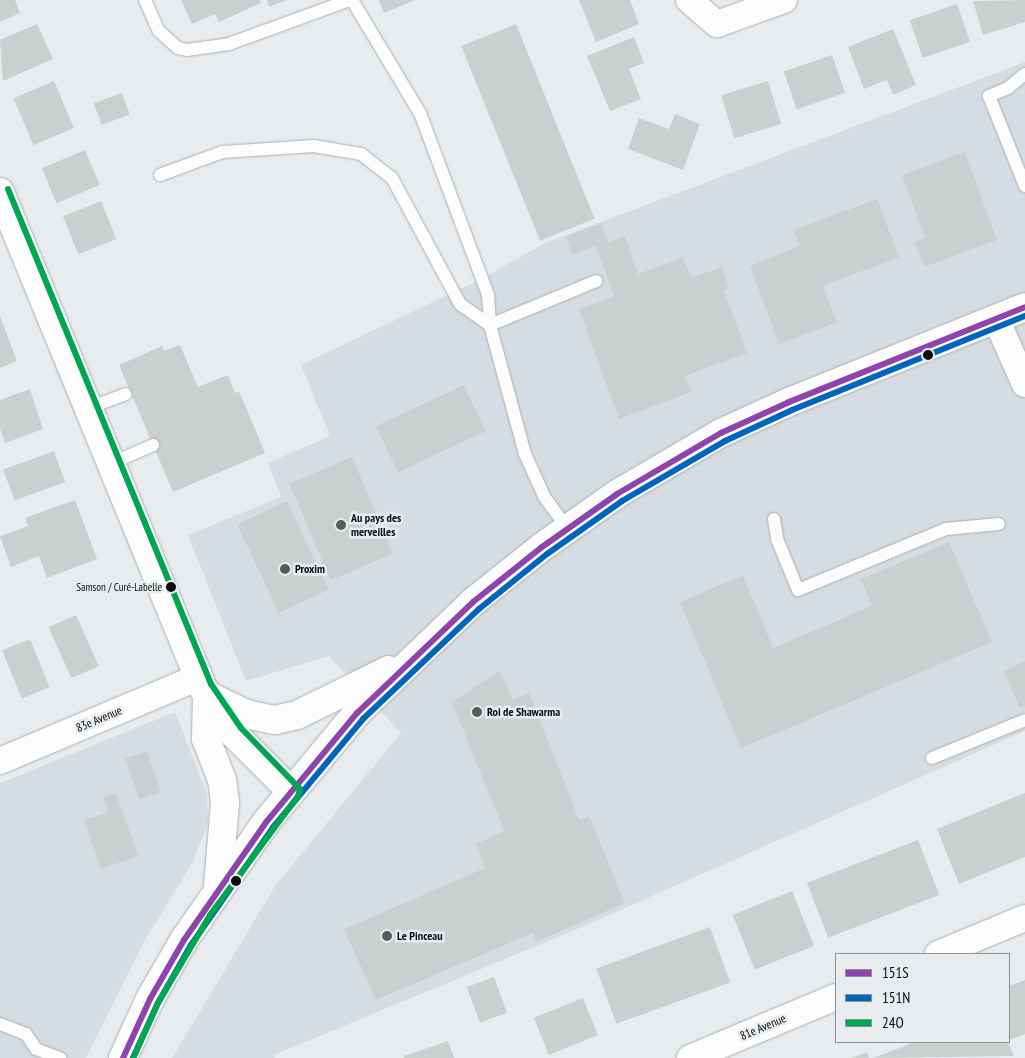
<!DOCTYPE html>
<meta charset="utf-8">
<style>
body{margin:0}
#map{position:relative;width:1025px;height:1058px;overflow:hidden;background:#e9ecee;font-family:"PT Sans Narrow",sans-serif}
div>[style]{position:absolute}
.built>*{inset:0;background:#d6dde2}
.building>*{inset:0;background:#cccfd0;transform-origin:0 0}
.roads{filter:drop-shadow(0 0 1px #acafb0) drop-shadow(0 0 1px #acafb0)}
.service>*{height:12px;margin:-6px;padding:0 6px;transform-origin:6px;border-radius:6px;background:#fcfcfc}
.minor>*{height:26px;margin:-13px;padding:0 13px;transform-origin:13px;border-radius:13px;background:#fcfcfc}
.tertiary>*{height:28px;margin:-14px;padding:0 14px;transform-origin:14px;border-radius:14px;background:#fcfcfc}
.primary>*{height:28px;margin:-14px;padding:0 14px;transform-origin:14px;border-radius:14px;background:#fcfcfc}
.bus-1>*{height:6px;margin:-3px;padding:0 3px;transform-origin:3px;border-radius:3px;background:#8e44ad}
.bus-2>*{height:6px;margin:-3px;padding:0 3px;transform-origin:3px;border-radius:3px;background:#0065bd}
.bus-3>*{height:6px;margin:-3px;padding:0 3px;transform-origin:3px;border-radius:3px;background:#00a651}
.dots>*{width:14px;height:14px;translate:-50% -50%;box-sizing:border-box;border:2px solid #e8ecef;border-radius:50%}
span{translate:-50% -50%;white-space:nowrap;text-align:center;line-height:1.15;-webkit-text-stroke:5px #e8ecef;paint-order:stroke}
.bus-label{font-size:11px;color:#0a0c0d}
.right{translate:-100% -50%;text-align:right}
.poi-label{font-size:12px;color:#0a0c0d;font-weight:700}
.left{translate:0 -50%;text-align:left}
.street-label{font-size:12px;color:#0a0c0d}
.legend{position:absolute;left:835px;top:953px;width:175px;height:90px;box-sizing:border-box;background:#e8ecef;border:1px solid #8f9295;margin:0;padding:6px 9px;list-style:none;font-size:15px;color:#0a0c0d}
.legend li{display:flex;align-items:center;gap:10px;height:25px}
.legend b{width:25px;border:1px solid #8f9295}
</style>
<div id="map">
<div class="built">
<div style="clip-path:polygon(1025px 62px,1025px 731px,582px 927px,274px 1055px,275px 1058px,172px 1058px,275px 886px,401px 733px,329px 656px,246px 681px,188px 535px,281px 497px,268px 463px,330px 436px,301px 365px,481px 279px,545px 243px)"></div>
<div style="clip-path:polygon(175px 712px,207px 794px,208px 823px,193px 862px,145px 940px,86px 1058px,0 1058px,0 783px)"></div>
</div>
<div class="building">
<div style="clip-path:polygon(0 0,15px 0,20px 13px,0 22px)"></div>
<div style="clip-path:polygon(181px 0,260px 0,261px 3px,219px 22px,215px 14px,192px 24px)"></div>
<div style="clip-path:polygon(267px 0,287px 0,269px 7px)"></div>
<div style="clip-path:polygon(379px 0,415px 0,384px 13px)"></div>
<div style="clip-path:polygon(579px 0,630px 0,639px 24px,596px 42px)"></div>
<div style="clip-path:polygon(1025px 0,1025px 22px,983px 35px,973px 1px)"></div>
<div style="left:957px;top:4px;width:40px;height:50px;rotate:71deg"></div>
<div style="clip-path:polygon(37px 24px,53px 59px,3px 81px,0 40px)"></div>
<div style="left:516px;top:24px;width:210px;height:59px;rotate:68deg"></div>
<div style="clip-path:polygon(893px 29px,916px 85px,893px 95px,887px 80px,864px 89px,848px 47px)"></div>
<div style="clip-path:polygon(634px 37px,644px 63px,629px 69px,641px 99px,610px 111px,587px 56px)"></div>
<div style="left:832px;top:55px;width:40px;height:51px;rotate:71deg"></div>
<div style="left:54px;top:81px;width:51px;height:44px;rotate:67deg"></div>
<div style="left:768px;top:81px;width:45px;height:49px;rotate:73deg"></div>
<div style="left:122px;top:93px;width:23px;height:30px;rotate:70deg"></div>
<div style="clip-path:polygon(675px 114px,700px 124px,683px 170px,628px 149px,639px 118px,669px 129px)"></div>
<div style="left:85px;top:150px;width:38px;height:47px;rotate:67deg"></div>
<div style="clip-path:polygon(965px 152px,997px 240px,924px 267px,915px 242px,925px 238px,902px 175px)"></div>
<div style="clip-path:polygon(877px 199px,899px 257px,823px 286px,837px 322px,779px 344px,750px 266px,800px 246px,794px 230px)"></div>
<div style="left:101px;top:201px;width:41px;height:41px;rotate:68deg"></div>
<div style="clip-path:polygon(601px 223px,608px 242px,625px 236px,638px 274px,683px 257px,691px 278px,722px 267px,729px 288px,724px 290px,747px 353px,685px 376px,691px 392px,619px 419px,579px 309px,614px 296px,596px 246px,572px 255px,566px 237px)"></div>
<div style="clip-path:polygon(0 316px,17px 361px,0 368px)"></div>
<div style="clip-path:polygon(180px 345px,198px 387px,228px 375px,235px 393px,239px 391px,265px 453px,173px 492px,119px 365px,162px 346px,164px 351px)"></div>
<div style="left:464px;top:385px;width:51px;height:97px;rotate:65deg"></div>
<div style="clip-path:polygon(30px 389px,43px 429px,5px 443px,0 429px,0 400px)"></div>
<div style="left:54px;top:451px;width:33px;height:54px;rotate:70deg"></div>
<div style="left:352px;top:457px;width:105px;height:68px;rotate:67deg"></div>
<div style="clip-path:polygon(75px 500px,97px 559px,47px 578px,39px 556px,11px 567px,0 536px,28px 526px,25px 518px)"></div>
<div style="left:287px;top:501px;width:98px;height:55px;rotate:65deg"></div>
<div style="clip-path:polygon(949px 542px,992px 642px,741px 748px,680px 602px,743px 575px,773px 648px,872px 606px,861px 579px)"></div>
<div style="left:76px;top:615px;width:56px;height:30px;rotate:66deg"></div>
<div style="left:30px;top:639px;width:52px;height:30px;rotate:68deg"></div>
<div style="clip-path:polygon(1025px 661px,1025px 706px,1020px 708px,1004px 671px)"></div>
<div style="clip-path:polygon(500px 671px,513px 700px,529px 693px,579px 820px,589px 816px,625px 903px,536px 942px,533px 933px,376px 1000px,344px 929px,485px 868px,476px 844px,504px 831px,452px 702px)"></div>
<div style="left:147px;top:751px;width:43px;height:23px;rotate:71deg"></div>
<div style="clip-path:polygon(116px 793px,138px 856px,101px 869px,84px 820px,108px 812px,103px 797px)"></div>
<div style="clip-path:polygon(1025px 793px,1025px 857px,959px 884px,937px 829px)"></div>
<div style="left:918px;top:840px;width:59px;height:119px;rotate:69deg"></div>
<div style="left:792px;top:891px;width:59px;height:64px;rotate:68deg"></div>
<div style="left:710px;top:927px;width:59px;height:121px;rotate:70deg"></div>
<div style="left:494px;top:977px;width:38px;height:29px;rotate:70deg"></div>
<div style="clip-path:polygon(1025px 980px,1025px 1034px,1009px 1040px,1009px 986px)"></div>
<div style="left:583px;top:998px;width:40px;height:53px;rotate:68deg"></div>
<div style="clip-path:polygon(448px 1041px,454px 1058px,404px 1058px,404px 1056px)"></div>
<div style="clip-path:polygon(915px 1042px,1008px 1042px,1014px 1056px,873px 1058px)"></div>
<div style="clip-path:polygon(867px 1052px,869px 1058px,851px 1058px)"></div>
</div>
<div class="roads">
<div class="service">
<div style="left:145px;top:0;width:34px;rotate:66deg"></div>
<div style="left:159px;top:31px;width:25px;rotate:42deg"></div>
<div style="left:178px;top:48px;width:9px;rotate:13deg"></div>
<div style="left:187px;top:50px;width:42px;rotate:-8.1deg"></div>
<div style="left:229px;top:44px;width:128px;rotate:-20.1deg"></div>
<div style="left:352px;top:0;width:132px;rotate:59deg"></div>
<div style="left:420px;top:113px;width:194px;rotate:69.5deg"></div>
<div style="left:488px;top:295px;width:30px;rotate:86deg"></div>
<div style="left:1025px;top:74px;width:22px;rotate:141deg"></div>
<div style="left:1008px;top:88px;width:21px;rotate:157deg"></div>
<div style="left:989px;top:96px;width:97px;rotate:68.2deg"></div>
<div style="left:160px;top:175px;width:67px;rotate:-20.1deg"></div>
<div style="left:223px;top:152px;width:91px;rotate:-3.8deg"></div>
<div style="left:314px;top:146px;width:48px;rotate:9.7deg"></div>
<div style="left:361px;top:154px;width:39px;rotate:38deg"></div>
<div style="left:392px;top:178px;width:143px;rotate:61.6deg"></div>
<div style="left:460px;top:304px;width:37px;rotate:35deg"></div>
<div style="left:89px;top:408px;width:39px;rotate:-21deg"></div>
<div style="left:112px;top:463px;width:45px;rotate:-23.7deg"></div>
<div style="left:774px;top:519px;width:20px;rotate:81deg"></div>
<div style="left:777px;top:539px;width:55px;rotate:67.6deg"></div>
<div style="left:798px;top:590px;width:160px;rotate:-22.4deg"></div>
<div style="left:946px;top:529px;width:53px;rotate:-5.4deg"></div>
<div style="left:567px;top:528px;width:39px;rotate:-126deg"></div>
<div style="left:544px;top:496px;width:46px;rotate:-114.3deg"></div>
<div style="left:525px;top:454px;width:134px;rotate:-105.2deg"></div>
<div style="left:490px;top:325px;width:115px;rotate:-22.5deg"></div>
<div style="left:932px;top:758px;width:100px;rotate:-22.2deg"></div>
<div style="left:0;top:1024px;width:28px;rotate:21deg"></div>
<div style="left:26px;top:1034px;width:18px;rotate:56deg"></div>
<div style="left:36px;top:1049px;width:26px;rotate:21deg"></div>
</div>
<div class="minor">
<div style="left:689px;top:0;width:37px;rotate:41deg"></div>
<div style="left:717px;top:24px;width:71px;rotate:-19.7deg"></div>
<div style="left:996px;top:319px;width:71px;rotate:66deg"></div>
<div style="left:0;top:761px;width:216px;rotate:-22.9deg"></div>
<div style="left:938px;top:954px;width:94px;rotate:-22.5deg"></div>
<div style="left:690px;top:1058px;width:158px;rotate:-22.7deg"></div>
</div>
<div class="tertiary">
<div style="left:0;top:192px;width:536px;rotate:67.74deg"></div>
<div style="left:203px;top:688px;width:55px;rotate:56deg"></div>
<div style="left:234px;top:734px;width:81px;rotate:45deg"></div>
</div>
<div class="primary">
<div style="left:218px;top:885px;width:82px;rotate:-85.1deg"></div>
<div style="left:225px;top:803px;width:23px;rotate:-97deg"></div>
<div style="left:222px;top:780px;width:44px;rotate:-111.3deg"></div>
<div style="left:206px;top:739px;width:44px;rotate:-88.7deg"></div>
<div style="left:207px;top:695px;width:43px;rotate:26deg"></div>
<div style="left:246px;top:714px;width:30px;rotate:12deg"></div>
<div style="left:275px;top:720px;width:23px;rotate:-13deg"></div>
<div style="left:297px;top:715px;width:102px;rotate:-26.1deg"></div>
<div style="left:123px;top:1058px;width:65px;rotate:-65.4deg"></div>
<div style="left:150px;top:999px;width:68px;rotate:-60deg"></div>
<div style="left:184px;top:940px;width:145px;rotate:-55.1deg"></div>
<div style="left:267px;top:821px;width:141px;rotate:-50.2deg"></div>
<div style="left:357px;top:713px;width:161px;rotate:-43.7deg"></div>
<div style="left:473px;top:602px;width:88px;rotate:-38.6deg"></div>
<div style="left:542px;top:547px;width:92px;rotate:-35.2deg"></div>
<div style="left:617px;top:494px;width:121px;rotate:-30.4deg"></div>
<div style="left:721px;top:433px;width:75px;rotate:-24.5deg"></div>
<div style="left:789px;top:402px;width:254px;rotate:-21.9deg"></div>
</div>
</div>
<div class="bus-1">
<div style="left:123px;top:1058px;width:65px;rotate:-65.4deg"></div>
<div style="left:150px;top:999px;width:68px;rotate:-60deg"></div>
<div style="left:184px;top:940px;width:145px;rotate:-55.1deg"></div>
<div style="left:267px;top:821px;width:141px;rotate:-50.2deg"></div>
<div style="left:357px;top:713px;width:161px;rotate:-43.7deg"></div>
<div style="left:473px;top:602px;width:88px;rotate:-38.6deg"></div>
<div style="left:542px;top:547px;width:92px;rotate:-35.2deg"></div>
<div style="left:617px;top:494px;width:121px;rotate:-30.4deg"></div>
<div style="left:721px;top:433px;width:75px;rotate:-24.5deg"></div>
<div style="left:789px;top:402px;width:254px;rotate:-21.9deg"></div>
</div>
<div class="bus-2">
<div style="left:133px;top:1058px;width:60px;rotate:-65.6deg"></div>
<div style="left:158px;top:1003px;width:67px;rotate:-60.4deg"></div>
<div style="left:191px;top:945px;width:145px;rotate:-55.1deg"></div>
<div style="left:274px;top:826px;width:139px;rotate:-50.2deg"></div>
<div style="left:363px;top:719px;width:160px;rotate:-43.5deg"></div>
<div style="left:479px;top:609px;width:87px;rotate:-39deg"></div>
<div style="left:547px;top:554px;width:92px;rotate:-35.2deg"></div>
<div style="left:622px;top:501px;width:119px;rotate:-30.2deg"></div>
<div style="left:725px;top:441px;width:74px;rotate:-24.8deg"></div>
<div style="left:792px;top:410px;width:251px;rotate:-22deg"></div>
</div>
<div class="bus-3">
<div style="left:8px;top:189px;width:535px;rotate:67.7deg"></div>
<div style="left:211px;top:684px;width:53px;rotate:55.7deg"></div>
<div style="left:241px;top:728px;width:85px;rotate:46deg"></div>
<div style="left:300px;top:789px;width:7px;rotate:106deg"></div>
<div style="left:298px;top:796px;width:148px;rotate:126.5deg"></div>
<div style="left:210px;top:915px;width:102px;rotate:120.6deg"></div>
<div style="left:158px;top:1003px;width:60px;rotate:114.4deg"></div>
</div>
<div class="dots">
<div style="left:928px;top:355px;background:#0a0c0d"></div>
<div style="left:341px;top:525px;background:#585a5c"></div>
<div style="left:285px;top:569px;background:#585a5c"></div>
<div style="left:171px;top:587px;background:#0a0c0d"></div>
<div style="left:477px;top:712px;background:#585a5c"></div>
<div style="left:236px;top:881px;background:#0a0c0d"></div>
<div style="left:387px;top:936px;background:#585a5c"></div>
</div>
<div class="bus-label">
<span class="right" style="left:162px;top:587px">Samson / Curé-Labelle</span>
</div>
<div class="poi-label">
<span class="left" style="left:351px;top:525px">Au pays des<br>merveilles</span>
<span class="left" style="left:295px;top:569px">Proxim</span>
<span class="left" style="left:487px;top:712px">Roi de Shawarma</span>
<span class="left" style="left:397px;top:936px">Le Pinceau</span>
</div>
<div class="street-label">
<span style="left:99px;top:719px;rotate:-23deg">83e Avenue</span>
<span style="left:763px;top:1027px;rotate:-23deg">81e Avenue</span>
</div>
<ul class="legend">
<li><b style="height:6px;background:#8e44ad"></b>151S</li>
<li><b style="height:6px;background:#0065bd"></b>151N</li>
<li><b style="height:6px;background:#00a651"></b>24O</li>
</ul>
</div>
